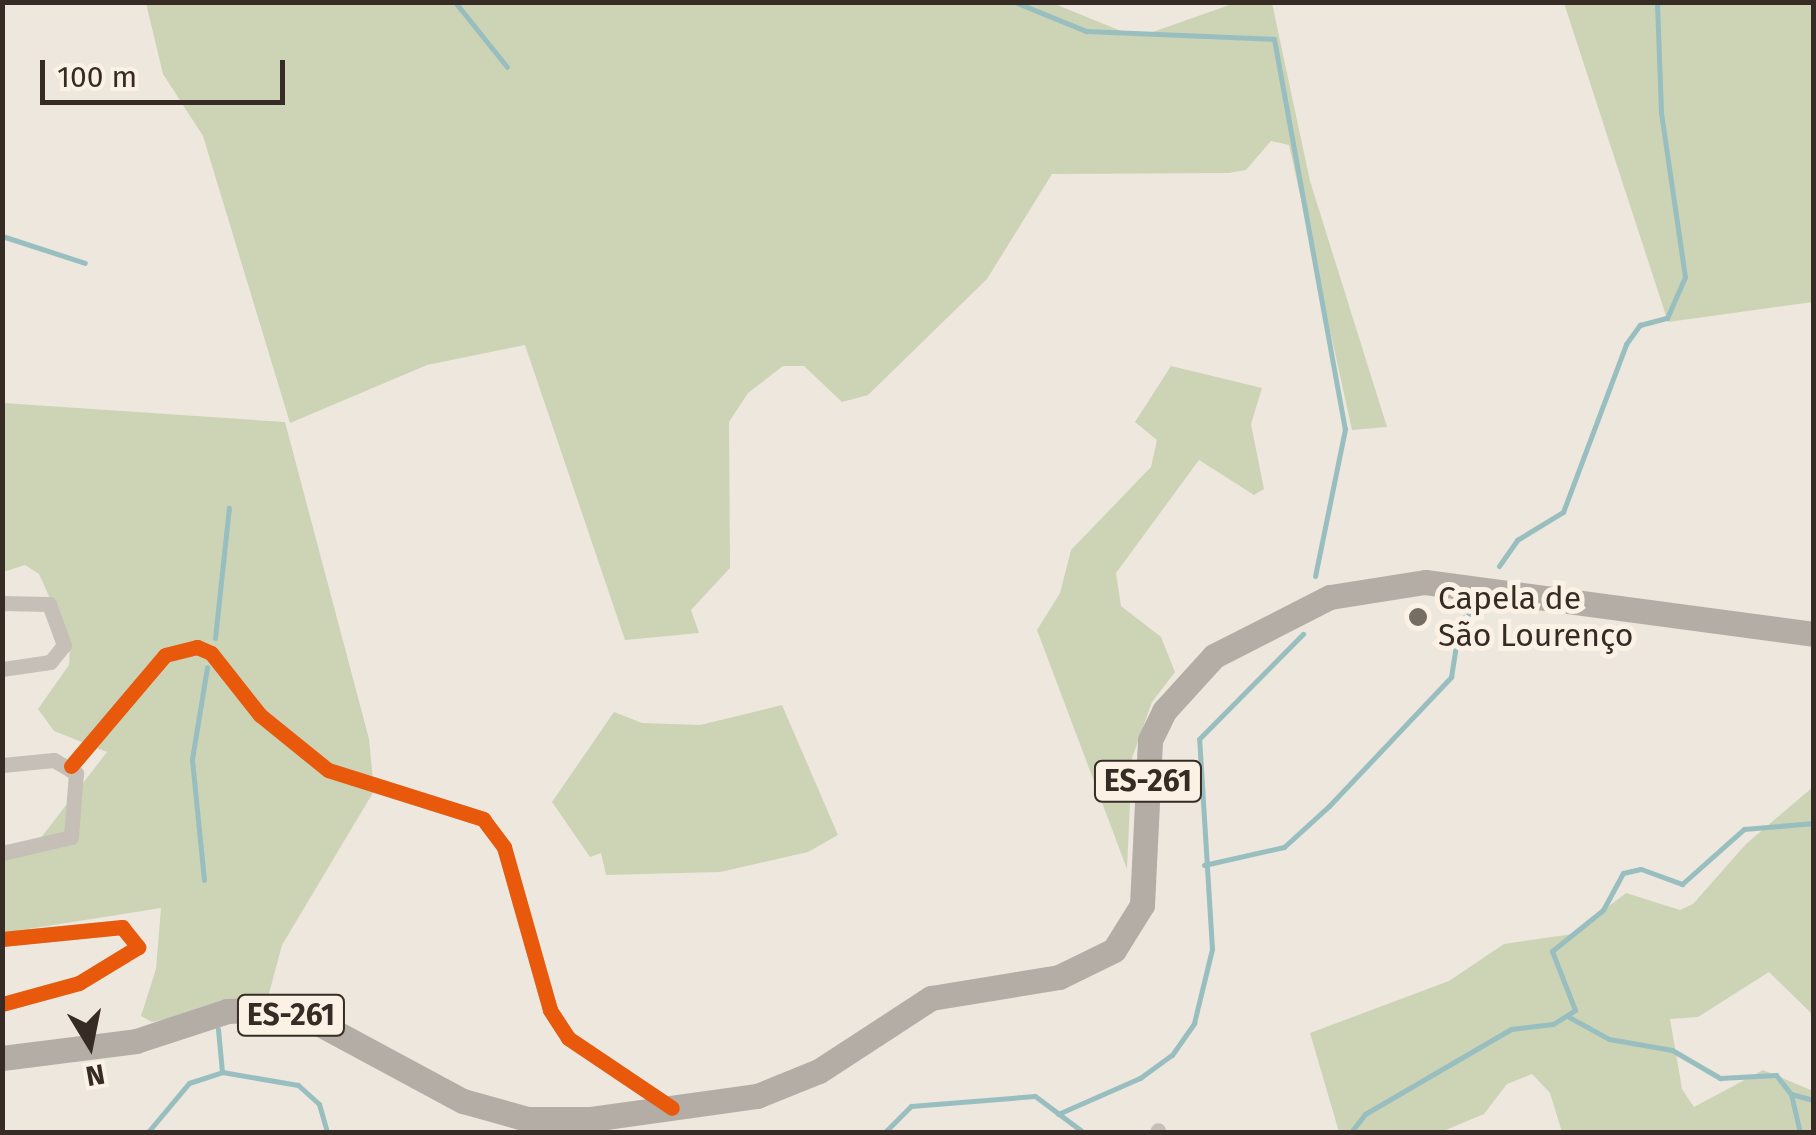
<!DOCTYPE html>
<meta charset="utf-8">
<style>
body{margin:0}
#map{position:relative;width:1816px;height:1135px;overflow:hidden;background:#ede7dd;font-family:"Fira Sans",sans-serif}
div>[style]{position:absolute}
.green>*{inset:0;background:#cdd4b6}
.stream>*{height:5px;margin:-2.5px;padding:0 2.5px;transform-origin:2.5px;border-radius:2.5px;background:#98bec0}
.street>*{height:15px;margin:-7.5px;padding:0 7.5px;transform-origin:7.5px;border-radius:7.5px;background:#c6bfb7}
.primary>*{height:25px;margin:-12.5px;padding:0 12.5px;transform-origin:12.5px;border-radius:12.5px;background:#b4ada6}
.cycleway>*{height:15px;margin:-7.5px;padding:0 7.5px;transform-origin:7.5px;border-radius:7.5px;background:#e8590c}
.dots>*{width:28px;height:28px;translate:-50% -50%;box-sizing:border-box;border:5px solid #fbf1e4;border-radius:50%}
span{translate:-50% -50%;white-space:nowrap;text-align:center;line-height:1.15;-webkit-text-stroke:10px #fbf1e4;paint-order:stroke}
.shield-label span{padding:2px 8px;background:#fbf1e4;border:2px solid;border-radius:8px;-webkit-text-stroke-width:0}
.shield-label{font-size:30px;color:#362c25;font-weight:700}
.poi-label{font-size:32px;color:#362c25}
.left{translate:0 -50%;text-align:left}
.frame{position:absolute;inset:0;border:5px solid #362c25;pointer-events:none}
.north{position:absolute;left:40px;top:995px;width:100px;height:100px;-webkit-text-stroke:8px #fbf1e4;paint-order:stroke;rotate:170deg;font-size:28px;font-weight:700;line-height:40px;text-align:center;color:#362c25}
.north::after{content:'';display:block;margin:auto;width:35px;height:45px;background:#362c25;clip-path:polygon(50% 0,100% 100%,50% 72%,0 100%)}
.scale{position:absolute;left:40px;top:60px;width:245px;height:45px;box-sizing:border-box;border:5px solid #362c25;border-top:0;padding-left:12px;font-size:30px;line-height:35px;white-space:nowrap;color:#362c25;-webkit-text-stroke:8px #fbf1e4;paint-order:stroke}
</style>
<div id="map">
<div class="green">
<div style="clip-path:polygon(1050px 2px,1121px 31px,1150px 33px,1235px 3px,1272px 3px,1310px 181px,1387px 427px,1352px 430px,1289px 145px,1271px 141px,1246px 170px,1229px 173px,1052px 174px,987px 279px,868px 395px,842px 402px,804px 366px,783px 366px,748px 393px,729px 422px,730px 568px,691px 610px,699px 633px,625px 640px,525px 345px,427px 365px,290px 423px,203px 136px,163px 74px,146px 3px)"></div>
<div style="clip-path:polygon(1564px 3px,1813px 3px,1813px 302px,1668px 322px)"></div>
<div style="clip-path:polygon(1171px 366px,1262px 388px,1251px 424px,1264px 489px,1254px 495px,1199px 460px,1116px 573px,1121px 606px,1161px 637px,1175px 672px,1152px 702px,1132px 758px,1127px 869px,1037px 630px,1060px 593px,1071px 550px,1151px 467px,1157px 440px,1135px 422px)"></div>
<div style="clip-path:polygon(3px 403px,285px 422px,369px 739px,374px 791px,282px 945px,267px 1001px,152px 1022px,141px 1016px,156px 969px,161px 908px,3px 933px,2px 861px,40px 839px,107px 752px,54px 731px,38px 709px,69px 665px,70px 643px,39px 574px,25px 565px,3px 572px)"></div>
<div style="clip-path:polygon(782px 705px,838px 835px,808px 852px,720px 872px,606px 875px,601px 853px,590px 857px,552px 802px,614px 712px,642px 723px,700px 725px)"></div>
<div style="clip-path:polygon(1813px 787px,1813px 1015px,1769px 972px,1698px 1017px,1670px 1019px,1682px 1089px,1694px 1107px,1763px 1070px,1813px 1091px,1813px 1132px,1562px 1132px,1550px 1093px,1532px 1074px,1507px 1084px,1484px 1114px,1441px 1132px,1339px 1132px,1310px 1033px,1449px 981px,1504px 944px,1573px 934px,1626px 893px,1680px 910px,1693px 904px,1746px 844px)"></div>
</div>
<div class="stream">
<div style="left:455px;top:2px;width:83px;rotate:51.3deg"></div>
<div style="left:1015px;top:2px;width:77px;rotate:22.2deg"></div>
<div style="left:1086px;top:31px;width:188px;rotate:2.4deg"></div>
<div style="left:1274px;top:39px;width:396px;rotate:79.7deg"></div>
<div style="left:1345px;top:429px;width:150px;rotate:101.5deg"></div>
<div style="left:2px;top:236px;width:87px;rotate:18deg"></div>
<div style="left:1499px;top:566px;width:32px;rotate:-55deg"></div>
<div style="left:1517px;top:540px;width:54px;rotate:-31.3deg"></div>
<div style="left:1563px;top:512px;width:179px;rotate:-69.4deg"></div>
<div style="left:1626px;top:344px;width:24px;rotate:-54deg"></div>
<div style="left:1640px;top:325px;width:28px;rotate:-15deg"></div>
<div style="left:1667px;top:318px;width:45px;rotate:-66.3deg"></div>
<div style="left:1685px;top:277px;width:167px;rotate:-98.3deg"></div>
<div style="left:1661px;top:112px;width:110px;rotate:-92.1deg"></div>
<div style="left:215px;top:638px;width:131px;rotate:-83.9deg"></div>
<div style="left:1204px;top:865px;width:82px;rotate:-12.7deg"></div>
<div style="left:1284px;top:847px;width:61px;rotate:-42.3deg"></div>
<div style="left:1329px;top:806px;width:178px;rotate:-46.6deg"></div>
<div style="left:1451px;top:677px;width:58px;rotate:-81deg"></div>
<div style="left:1460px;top:620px;width:30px;rotate:-33deg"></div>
<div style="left:204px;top:880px;width:122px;rotate:-95.7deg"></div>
<div style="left:192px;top:759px;width:93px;rotate:-80.7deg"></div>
<div style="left:1569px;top:1017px;width:46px;rotate:28.8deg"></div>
<div style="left:1609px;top:1039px;width:64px;rotate:9.9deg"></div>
<div style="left:1672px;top:1050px;width:56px;rotate:30.3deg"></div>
<div style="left:1720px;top:1078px;width:56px;rotate:-3.1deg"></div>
<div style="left:1776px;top:1075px;width:24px;rotate:52deg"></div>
<div style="left:1791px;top:1094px;width:39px;rotate:77deg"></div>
<div style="left:218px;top:1029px;width:43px;rotate:84.7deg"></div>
<div style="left:1791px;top:1094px;width:24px;rotate:15deg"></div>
<div style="left:1058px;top:1114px;width:90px;rotate:-23.7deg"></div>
<div style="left:1140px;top:1078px;width:39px;rotate:-36deg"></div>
<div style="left:1172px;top:1055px;width:39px;rotate:-55deg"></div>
<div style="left:1194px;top:1023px;width:76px;rotate:-76.3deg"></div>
<div style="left:1212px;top:949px;width:210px;rotate:-93.5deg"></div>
<div style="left:1199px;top:739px;width:148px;rotate:-45.3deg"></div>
<div style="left:148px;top:1132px;width:64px;rotate:-50.1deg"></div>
<div style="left:189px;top:1083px;width:35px;rotate:-18deg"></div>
<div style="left:222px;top:1072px;width:77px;rotate:9.7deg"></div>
<div style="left:298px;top:1085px;width:28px;rotate:42deg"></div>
<div style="left:319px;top:1104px;width:29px;rotate:74deg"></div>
<div style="left:885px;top:1132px;width:37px;rotate:-45deg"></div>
<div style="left:911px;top:1106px;width:124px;rotate:-4.6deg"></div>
<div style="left:1035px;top:1096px;width:60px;rotate:36.9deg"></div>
<div style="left:1351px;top:1132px;width:23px;rotate:-52deg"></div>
<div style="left:1365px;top:1114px;width:169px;rotate:-30.2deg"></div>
<div style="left:1511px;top:1029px;width:42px;rotate:-6.8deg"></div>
<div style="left:1553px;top:1024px;width:26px;rotate:-32deg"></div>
<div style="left:1575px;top:1010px;width:63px;rotate:-111.3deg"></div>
<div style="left:1552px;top:951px;width:65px;rotate:-38.8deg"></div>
<div style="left:1603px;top:910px;width:42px;rotate:-61.6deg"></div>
<div style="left:1623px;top:873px;width:18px;rotate:-13deg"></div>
<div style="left:1641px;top:869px;width:44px;rotate:20.1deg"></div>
<div style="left:1682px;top:884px;width:83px;rotate:-41.6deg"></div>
<div style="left:1744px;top:829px;width:70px;rotate:-4.9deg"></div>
</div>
<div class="street">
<div style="left:2px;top:603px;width:47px;rotate:1.2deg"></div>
<div style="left:49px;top:604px;width:44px;rotate:69.9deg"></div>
<div style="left:64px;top:645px;width:22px;rotate:129deg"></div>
<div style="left:50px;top:662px;width:49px;rotate:171.7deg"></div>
<div style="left:2px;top:765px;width:52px;rotate:-5.5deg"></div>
<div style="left:54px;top:760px;width:26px;rotate:31deg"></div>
<div style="left:76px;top:773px;width:64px;rotate:94.5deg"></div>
<div style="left:71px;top:837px;width:71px;rotate:166.9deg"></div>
<div style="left:71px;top:766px;width:145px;rotate:-49.7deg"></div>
<div style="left:165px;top:655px;width:33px;rotate:-14deg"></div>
<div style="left:197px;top:647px;width:15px;rotate:23deg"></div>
<div style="left:211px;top:653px;width:79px;rotate:51.7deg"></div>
<div style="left:260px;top:715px;width:87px;rotate:39deg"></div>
<div style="left:328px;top:770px;width:163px;rotate:17.5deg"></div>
<div style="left:483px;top:819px;width:35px;rotate:53deg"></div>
<div style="left:504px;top:847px;width:169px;rotate:74.2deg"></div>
<div style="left:550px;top:1010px;width:33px;rotate:57deg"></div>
<div style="left:568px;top:1038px;width:125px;rotate:33.9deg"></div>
<div style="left:2px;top:939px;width:121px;rotate:-5.7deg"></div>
<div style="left:122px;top:927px;width:26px;rotate:51deg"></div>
<div style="left:138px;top:947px;width:69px;rotate:148.6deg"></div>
<div style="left:79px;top:983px;width:80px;rotate:164.7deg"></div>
<div style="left:1157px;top:1132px;width:2px;rotate:-63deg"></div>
</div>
<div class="primary">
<div style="left:2px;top:1058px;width:135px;rotate:-7.2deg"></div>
<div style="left:136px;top:1041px;width:96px;rotate:-18.2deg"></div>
<div style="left:227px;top:1011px;width:31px;rotate:-2deg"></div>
<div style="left:258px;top:1010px;width:59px;rotate:11.7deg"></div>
<div style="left:316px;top:1022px;width:167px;rotate:28.3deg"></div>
<div style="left:463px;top:1101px;width:66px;rotate:15.7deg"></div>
<div style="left:527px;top:1119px;width:64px"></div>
<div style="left:591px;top:1119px;width:168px;rotate:-7.9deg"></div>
<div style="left:757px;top:1096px;width:67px;rotate:-22deg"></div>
<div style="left:819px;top:1071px;width:134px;rotate:-33.1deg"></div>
<div style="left:931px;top:998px;width:130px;rotate:-9.3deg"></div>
<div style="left:1059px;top:977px;width:61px;rotate:-26.1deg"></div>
<div style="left:1114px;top:950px;width:53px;rotate:-58.1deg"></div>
<div style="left:1142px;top:905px;width:165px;rotate:-87.2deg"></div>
<div style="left:1150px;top:740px;width:32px;rotate:-64deg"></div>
<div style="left:1164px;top:711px;width:74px;rotate:-47.7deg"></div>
<div style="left:1214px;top:656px;width:130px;rotate:-27deg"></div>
<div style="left:1330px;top:597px;width:96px;rotate:-9deg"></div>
<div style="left:1425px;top:582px;width:392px;rotate:7.6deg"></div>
</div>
<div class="cycleway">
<div style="left:71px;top:766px;width:145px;rotate:-49.7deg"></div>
<div style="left:165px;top:655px;width:33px;rotate:-14deg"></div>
<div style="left:197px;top:647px;width:15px;rotate:23deg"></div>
<div style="left:211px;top:653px;width:79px;rotate:51.7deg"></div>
<div style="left:260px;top:715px;width:87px;rotate:39deg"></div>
<div style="left:328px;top:770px;width:163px;rotate:17.5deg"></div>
<div style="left:483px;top:819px;width:35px;rotate:53deg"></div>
<div style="left:504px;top:847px;width:169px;rotate:74.2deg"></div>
<div style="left:550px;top:1010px;width:33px;rotate:57deg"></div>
<div style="left:568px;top:1038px;width:125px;rotate:33.9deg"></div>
<div style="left:2px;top:939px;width:121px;rotate:-5.7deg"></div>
<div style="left:122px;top:927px;width:26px;rotate:51deg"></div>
<div style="left:138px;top:947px;width:69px;rotate:148.6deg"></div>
<div style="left:79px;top:983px;width:80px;rotate:164.7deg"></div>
</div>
<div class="dots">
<div style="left:1418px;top:617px;background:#766d65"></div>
</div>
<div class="shield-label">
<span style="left:1148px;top:781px">ES-261</span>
<span style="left:291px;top:1015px">ES-261</span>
</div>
<div class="poi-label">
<span class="left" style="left:1438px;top:617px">Capela de<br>São Lourenço</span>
</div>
<div class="frame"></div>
<div class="north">N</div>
<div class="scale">100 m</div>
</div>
